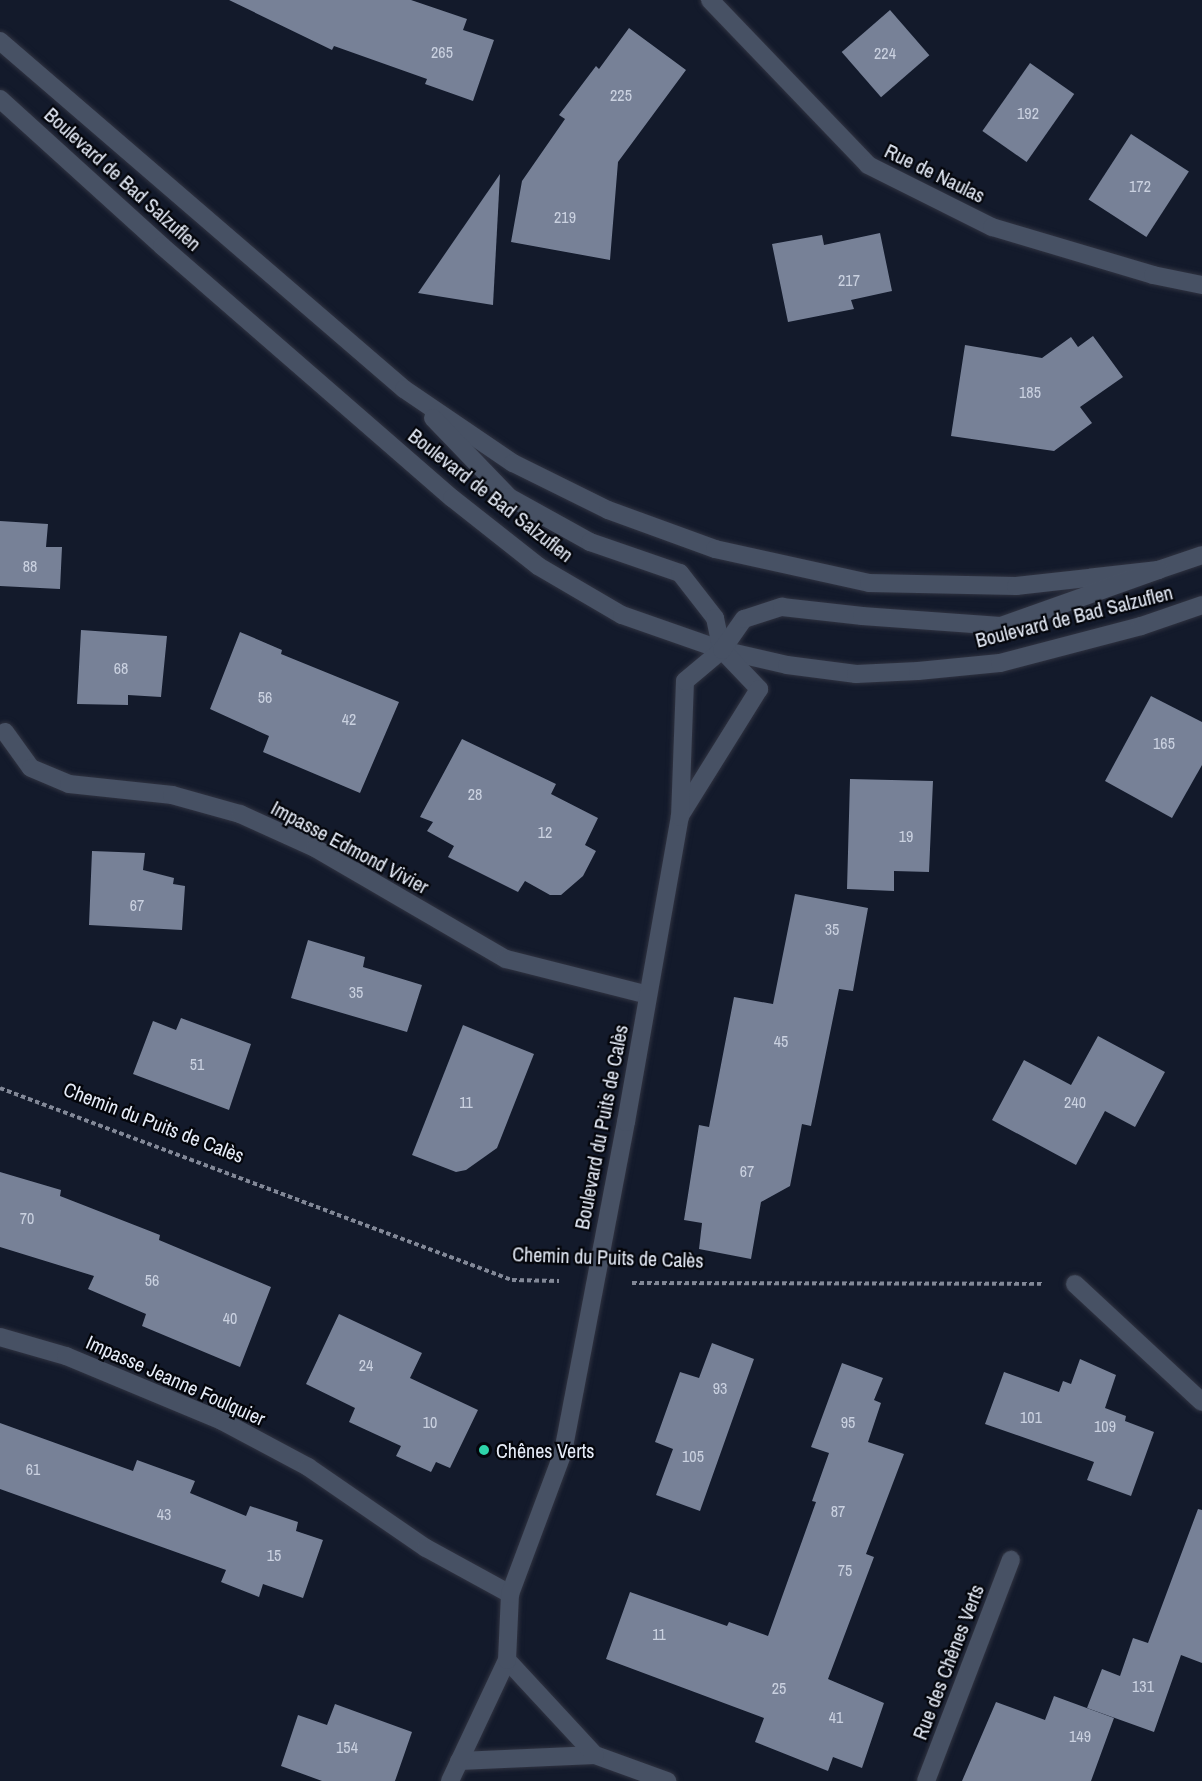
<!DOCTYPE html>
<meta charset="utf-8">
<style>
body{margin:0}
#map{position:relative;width:1202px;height:1781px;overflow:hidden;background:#131a2b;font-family:"Archivo Narrow",sans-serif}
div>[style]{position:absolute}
.building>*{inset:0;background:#778197;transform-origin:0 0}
.path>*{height:4px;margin-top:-2px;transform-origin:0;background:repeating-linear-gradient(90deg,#828897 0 4.5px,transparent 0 7.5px)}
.roads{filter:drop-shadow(0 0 2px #303341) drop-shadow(0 0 2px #303341)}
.street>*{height:18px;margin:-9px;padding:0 9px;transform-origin:9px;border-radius:9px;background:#475164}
.dots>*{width:16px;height:16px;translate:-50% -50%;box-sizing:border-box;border:3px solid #04060c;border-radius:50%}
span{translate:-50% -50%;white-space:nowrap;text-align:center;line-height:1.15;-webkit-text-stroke:4.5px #04060c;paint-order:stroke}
.number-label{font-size:16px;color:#cad1e0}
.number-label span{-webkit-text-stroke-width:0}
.street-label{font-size:20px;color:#e6ecf8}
.poi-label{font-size:20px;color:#e6ecf8}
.left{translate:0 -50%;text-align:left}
</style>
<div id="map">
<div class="building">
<div style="clip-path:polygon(229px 0,411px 0,467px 19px,463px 30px,494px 40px,473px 101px,425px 84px,427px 79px,334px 46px,332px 50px)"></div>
<div style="left:890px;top:10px;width:60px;height:64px;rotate:49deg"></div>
<div style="clip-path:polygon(629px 28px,686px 70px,618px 162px,610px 260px,511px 242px,522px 181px,565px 119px,559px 115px,596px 66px,599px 69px)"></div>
<div style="left:1030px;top:63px;width:54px;height:83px;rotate:35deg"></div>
<div style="left:1131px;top:134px;width:69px;height:78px;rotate:33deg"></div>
<div style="clip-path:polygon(500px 174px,493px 305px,418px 293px)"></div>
<div style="clip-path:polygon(880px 233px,892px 291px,851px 300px,854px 309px,788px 322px,772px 244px,822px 235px,824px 245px)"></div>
<div style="clip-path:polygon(1093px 336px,1123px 377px,1080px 407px,1092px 423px,1054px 451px,951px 436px,965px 345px,1042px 358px,1071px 337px,1078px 347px)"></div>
<div style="clip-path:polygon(0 521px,48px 524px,46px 547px,62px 547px,60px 589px,0 586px)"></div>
<div style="clip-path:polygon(81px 630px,167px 636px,161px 697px,128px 695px,128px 705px,77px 704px)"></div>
<div style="clip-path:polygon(240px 632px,282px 650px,281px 654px,399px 702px,360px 793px,263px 752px,269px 736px,210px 709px)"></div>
<div style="clip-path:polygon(1151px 696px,1202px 722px,1202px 765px,1172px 818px,1105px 781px)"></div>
<div style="clip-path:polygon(462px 739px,556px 784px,551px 794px,598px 818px,585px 845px,596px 851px,583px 876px,561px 895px,550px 895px,525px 881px,518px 892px,448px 857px,454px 846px,427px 831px,433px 822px,420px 817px)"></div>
<div style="clip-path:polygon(850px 779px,933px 781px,929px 872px,894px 871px,894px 891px,847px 889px)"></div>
<div style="clip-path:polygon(92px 851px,145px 853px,143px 870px,174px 878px,173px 884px,185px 886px,182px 930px,89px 925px)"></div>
<div style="clip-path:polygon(795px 894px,868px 908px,853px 991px,839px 989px,811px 1126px,802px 1124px,790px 1186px,761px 1202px,751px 1259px,699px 1249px,702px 1223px,684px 1220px,699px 1125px,709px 1127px,734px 997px,773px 1004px)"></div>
<div style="clip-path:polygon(308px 940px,365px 957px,363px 967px,422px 985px,407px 1032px,291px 998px)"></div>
<div style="clip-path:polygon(181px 1018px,251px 1044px,229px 1110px,133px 1074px,153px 1021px,176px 1030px)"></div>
<div style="clip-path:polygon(463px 1025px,534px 1054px,497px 1148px,466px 1170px,456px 1172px,412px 1155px)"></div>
<div style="clip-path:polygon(1098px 1036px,1165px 1072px,1135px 1127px,1105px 1111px,1076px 1165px,992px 1120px,1024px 1060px,1071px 1085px)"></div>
<div style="clip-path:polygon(0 1172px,61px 1190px,60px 1196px,160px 1235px,159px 1240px,271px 1287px,240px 1367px,142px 1326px,146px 1314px,88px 1289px,94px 1276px,0 1247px)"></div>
<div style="clip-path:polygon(339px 1314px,422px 1353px,410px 1378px,478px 1410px,450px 1468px,436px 1462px,431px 1472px,396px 1456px,401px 1446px,349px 1422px,355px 1408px,306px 1384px)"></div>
<div style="clip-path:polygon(712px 1343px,754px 1359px,700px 1511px,656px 1495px,673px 1449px,655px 1442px,680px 1372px,699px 1378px)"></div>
<div style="clip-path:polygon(1080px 1359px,1116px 1375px,1105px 1408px,1126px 1416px,1125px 1421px,1154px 1432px,1131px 1496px,1087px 1480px,1094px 1462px,985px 1424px,1004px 1372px,1059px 1392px,1063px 1381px,1071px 1384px)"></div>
<div style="clip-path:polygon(842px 1363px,883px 1378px,874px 1400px,881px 1403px,868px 1442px,904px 1454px,866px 1554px,874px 1557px,828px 1679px,884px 1703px,862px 1768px,833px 1757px,828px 1771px,755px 1742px,764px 1718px,606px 1659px,630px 1592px,727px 1626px,729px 1622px,768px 1636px,816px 1502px,812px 1501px,829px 1453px,811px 1447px)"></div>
<div style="clip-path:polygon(0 1423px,133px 1471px,137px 1460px,195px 1481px,190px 1493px,246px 1516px,250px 1506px,298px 1522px,296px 1531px,323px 1540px,303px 1598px,263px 1584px,259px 1597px,221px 1582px,226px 1570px,0 1489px)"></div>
<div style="clip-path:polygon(1198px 1509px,1202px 1510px,1202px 1663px,1181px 1655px,1154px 1732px,1087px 1708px,1102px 1669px,1120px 1676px,1133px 1638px,1148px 1643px)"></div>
<div style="clip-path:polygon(1054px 1696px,1114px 1718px,1091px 1781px,962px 1781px,996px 1702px,1045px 1720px)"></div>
<div style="clip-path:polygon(335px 1704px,412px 1732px,395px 1781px,322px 1781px,281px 1766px,298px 1715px,327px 1725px)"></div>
</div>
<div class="path">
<div style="left:0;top:1088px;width:547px;rotate:20.56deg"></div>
<div style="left:512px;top:1280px;width:47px;rotate:1.2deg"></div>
<div style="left:632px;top:1283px;width:410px;rotate:0.1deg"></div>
</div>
<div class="roads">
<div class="street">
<div style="left:710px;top:0;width:228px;rotate:46.2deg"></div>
<div style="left:868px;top:165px;width:139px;rotate:26.6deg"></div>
<div style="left:992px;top:227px;width:168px;rotate:16.6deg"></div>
<div style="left:1153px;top:275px;width:50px;rotate:11.5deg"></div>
<div style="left:0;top:41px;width:533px;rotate:40.74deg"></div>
<div style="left:404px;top:389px;width:132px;rotate:34.2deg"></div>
<div style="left:513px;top:463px;width:106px;rotate:26.3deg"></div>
<div style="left:608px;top:510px;width:114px;rotate:20deg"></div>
<div style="left:715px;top:549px;width:158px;rotate:12.4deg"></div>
<div style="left:869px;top:583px;width:147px;rotate:1.2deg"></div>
<div style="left:1016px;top:586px;width:143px;rotate:-6.4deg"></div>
<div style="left:1158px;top:570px;width:46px;rotate:-18.8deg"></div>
<div style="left:0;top:99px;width:219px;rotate:42.2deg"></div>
<div style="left:162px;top:246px;width:384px;rotate:41deg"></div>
<div style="left:452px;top:498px;width:110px;rotate:38.3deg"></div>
<div style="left:538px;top:566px;width:97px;rotate:30.3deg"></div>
<div style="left:622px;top:615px;width:106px;rotate:19.3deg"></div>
<div style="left:722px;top:650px;width:67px;rotate:13deg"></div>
<div style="left:787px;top:665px;width:70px;rotate:7.4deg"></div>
<div style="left:856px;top:674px;width:62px;rotate:-2.8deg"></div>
<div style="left:918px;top:671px;width:82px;rotate:-5.6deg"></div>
<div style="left:1000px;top:663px;width:146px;rotate:-14.7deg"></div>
<div style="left:1141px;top:626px;width:65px;rotate:-19deg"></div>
<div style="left:433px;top:418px;width:110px;rotate:46.1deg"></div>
<div style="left:509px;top:497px;width:93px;rotate:29.1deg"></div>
<div style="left:590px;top:542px;width:95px;rotate:19deg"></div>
<div style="left:680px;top:573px;width:57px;rotate:52.1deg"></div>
<div style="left:715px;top:618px;width:33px;rotate:78deg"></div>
<div style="left:722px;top:650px;width:54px;rotate:46.5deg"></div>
<div style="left:759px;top:689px;width:150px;rotate:121.9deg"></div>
<div style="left:5px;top:732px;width:44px;rotate:54.2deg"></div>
<div style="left:31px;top:768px;width:41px;rotate:22.8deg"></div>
<div style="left:69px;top:784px;width:104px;rotate:6.1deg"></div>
<div style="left:172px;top:795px;width:71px;rotate:15.6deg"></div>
<div style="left:240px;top:814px;width:82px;rotate:24.4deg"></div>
<div style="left:315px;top:848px;width:221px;rotate:30.2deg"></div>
<div style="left:506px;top:959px;width:146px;rotate:14.2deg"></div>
<div style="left:1075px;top:1284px;width:173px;rotate:42.9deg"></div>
<div style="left:0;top:1337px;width:69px;rotate:16.1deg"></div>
<div style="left:66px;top:1356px;width:169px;rotate:22.6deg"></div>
<div style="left:222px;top:1421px;width:98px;rotate:28.1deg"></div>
<div style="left:308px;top:1467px;width:143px;rotate:34.5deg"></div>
<div style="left:426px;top:1548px;width:96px;rotate:28.7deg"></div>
<div style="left:595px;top:1755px;width:77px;rotate:19.9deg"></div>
<div style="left:459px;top:1761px;width:136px;rotate:-2.5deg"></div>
<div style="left:595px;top:1755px;width:129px;rotate:-132.8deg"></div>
<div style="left:450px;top:1781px;width:134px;rotate:-64.8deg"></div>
<div style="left:507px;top:1660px;width:66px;rotate:-87.4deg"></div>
<div style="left:510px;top:1594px;width:152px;rotate:-69.5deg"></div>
<div style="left:563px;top:1452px;width:336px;rotate:-79.2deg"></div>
<div style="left:626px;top:1122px;width:310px;rotate:-80deg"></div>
<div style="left:680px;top:817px;width:136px;rotate:-87.9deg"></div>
<div style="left:685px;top:681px;width:48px;rotate:-40deg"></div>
<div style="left:722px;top:650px;width:38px;rotate:-55deg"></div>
<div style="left:744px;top:619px;width:40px;rotate:-18deg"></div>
<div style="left:782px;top:607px;width:81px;rotate:6.4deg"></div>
<div style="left:862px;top:616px;width:139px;rotate:4.1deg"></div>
<div style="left:1001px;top:626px;width:167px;rotate:-19.6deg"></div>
<div style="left:926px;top:1781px;width:237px;rotate:-69deg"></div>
</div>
</div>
<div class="dots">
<div style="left:484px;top:1450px;background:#2ed4aa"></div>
</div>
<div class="number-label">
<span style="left:442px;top:52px">265</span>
<span style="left:885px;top:53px">224</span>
<span style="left:621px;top:95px">225</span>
<span style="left:1028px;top:113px">192</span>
<span style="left:1140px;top:186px">172</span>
<span style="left:565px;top:217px">219</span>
<span style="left:849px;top:280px">217</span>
<span style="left:1030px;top:392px">185</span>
<span style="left:30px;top:566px">88</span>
<span style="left:121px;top:668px">68</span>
<span style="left:265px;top:697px">56</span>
<span style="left:349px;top:719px">42</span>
<span style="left:1164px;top:743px">165</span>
<span style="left:475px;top:794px">28</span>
<span style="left:545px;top:832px">12</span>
<span style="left:906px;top:836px">19</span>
<span style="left:137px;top:905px">67</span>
<span style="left:832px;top:929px">35</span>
<span style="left:356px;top:992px">35</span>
<span style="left:781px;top:1041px">45</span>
<span style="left:197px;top:1064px">51</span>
<span style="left:466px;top:1102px">11</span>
<span style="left:1075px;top:1102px">240</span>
<span style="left:747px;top:1171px">67</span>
<span style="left:27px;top:1218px">70</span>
<span style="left:152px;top:1280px">56</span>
<span style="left:230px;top:1318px">40</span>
<span style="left:366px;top:1365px">24</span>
<span style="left:720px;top:1388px">93</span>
<span style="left:1031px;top:1417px">101</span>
<span style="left:430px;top:1422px">10</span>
<span style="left:848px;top:1422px">95</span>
<span style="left:1105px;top:1426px">109</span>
<span style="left:693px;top:1456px">105</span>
<span style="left:33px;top:1469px">61</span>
<span style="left:838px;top:1511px">87</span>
<span style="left:164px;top:1514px">43</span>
<span style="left:274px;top:1555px">15</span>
<span style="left:845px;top:1570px">75</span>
<span style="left:659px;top:1634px">11</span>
<span style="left:1143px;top:1686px">131</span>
<span style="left:779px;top:1688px">25</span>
<span style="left:836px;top:1717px">41</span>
<span style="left:1080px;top:1736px">149</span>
<span style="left:347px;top:1747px">154</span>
</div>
<div class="street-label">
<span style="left:935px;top:173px;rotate:26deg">Rue de Naulas</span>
<span style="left:123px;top:179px;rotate:42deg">Boulevard de Bad Salzuflen</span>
<span style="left:491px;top:495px;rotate:38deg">Boulevard de Bad Salzuflen</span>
<span style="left:1074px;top:616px;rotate:-14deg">Boulevard de Bad Salzuflen</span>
<span style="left:350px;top:847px;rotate:28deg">Impasse Edmond Vivier</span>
<span style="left:154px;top:1122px;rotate:21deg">Chemin du Puits de Calès</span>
<span style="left:601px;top:1127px;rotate:-79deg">Boulevard du Puits de Calès</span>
<span style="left:608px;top:1257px;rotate:2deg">Chemin du Puits de Calès</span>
<span style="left:176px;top:1380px;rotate:24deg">Impasse Jeanne Foulquier</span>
<span style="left:948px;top:1662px;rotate:-69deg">Rue des Chênes Verts</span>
</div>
<div class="poi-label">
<span class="left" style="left:496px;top:1450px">Chênes Verts</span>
</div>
</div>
